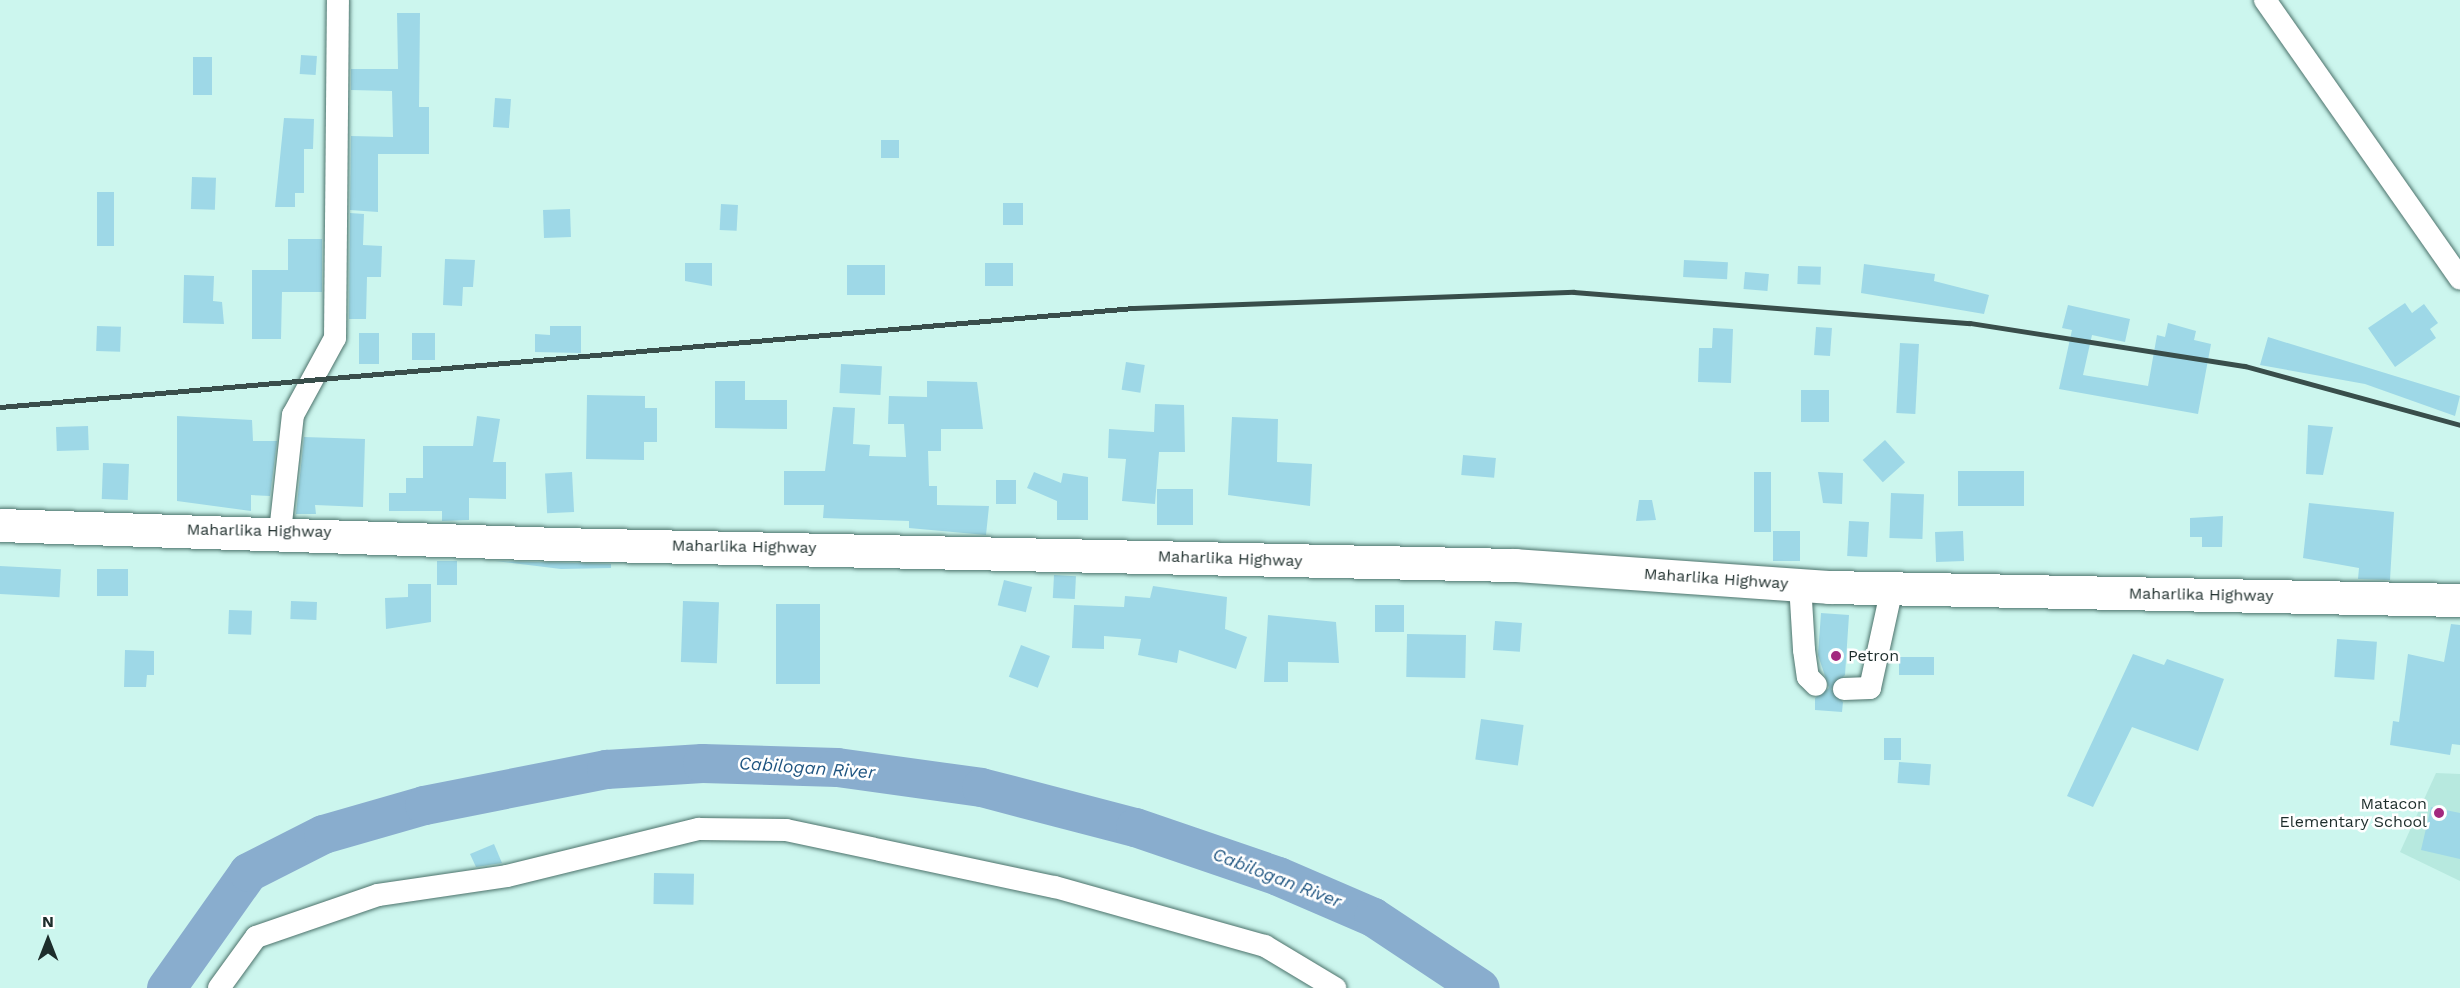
<!DOCTYPE html>
<style>
body{margin:0}
#map{position:relative;width:2460px;height:988px;overflow:hidden;background:#ccf6ee;font-family:"Work Sans",sans-serif}
div>[style]{position:absolute}
.built>*{inset:0;background:#b7e9df}
.river>*{height:39px;margin:-19.5px;padding:0 19.5px;transform-origin:19.5px;border-radius:19.5px;background:#89adce}
.building>*{inset:0;background:#9ed8e7;transform-origin:0 0}
.roads{filter:drop-shadow(0 0 2px #4c726b) drop-shadow(0 0 2px #4c726b)}
.minor>*{height:22px;margin:-11px;padding:0 11px;transform-origin:11px;border-radius:11px;background:#fff}
.highway>*{height:33px;margin:-16.5px;padding:0 16.5px;transform-origin:16.5px;border-radius:16.5px;background:#fff}
.rail>*{height:4.5px;margin:-2.25px;padding:0 2.25px;transform-origin:2.25px;border-radius:2.25px;background:#394e4b}
.dots>*{width:16px;height:16px;translate:-50% -50%;box-sizing:border-box;border:3px solid #fff;border-radius:50%}
span{translate:-50% -50%;white-space:nowrap;text-align:center;line-height:1.15;-webkit-text-stroke:5px #fff;paint-order:stroke}
.street-label{font-size:16px;color:#1d2d2b}
.poi-label{font-size:16px;color:#1d2d2b}
.left{translate:0 -50%;text-align:left}
.right{translate:-100% -50%;text-align:right}
.water-label{font-size:18px;color:#1f5581;font-style:italic}
.north{position:absolute;left:18px;top:910px;width:60px;height:60px;-webkit-text-stroke:4px #fff;paint-order:stroke;rotate:0deg;font-size:16px;font-weight:700;line-height:24px;text-align:center;color:#1d2d2b}
.north::after{content:'';display:block;margin:auto;width:21px;height:27px;background:#1d2d2b;clip-path:polygon(50% 0,100% 100%,50% 72%,0 100%)}
</style>
<div id="map">
<div class="built">
<div style="clip-path:polygon(2436px 773px,2460px 774px,2460px 881px,2400px 852px)"></div>
</div>
<div class="river">
<div style="left:166px;top:988px;width:142px;rotate:-54.7deg"></div>
<div style="left:248px;top:872px;width:84px;rotate:-26.9deg"></div>
<div style="left:323px;top:834px;width:105px;rotate:-16deg"></div>
<div style="left:424px;top:805px;width:186px;rotate:-11.2deg"></div>
<div style="left:606px;top:769px;width:96px;rotate:-3.6deg"></div>
<div style="left:702px;top:763px;width:135px;rotate:1.7deg"></div>
<div style="left:837px;top:767px;width:145px;rotate:7.9deg"></div>
<div style="left:981px;top:787px;width:159px;rotate:14.6deg"></div>
<div style="left:1135px;top:827px;width:151px;rotate:18.9deg"></div>
<div style="left:1278px;top:876px;width:103px;rotate:23.3deg"></div>
<div style="left:1373px;top:917px;width:128px;rotate:33.6deg"></div>
</div>
<div class="building">
<div style="clip-path:polygon(397px 13px,420px 13px,419px 107px,429px 107px,429px 154px,378px 154px,378px 212px,350px 210px,351px 136px,393px 137px,392px 91px,351px 90px,351px 69px,398px 69px)"></div>
<div style="left:301px;top:55px;width:16px;height:19px;rotate:4deg"></div>
<div style="left:193px;top:57px;width:19px;height:38px"></div>
<div style="left:495px;top:98px;width:16px;height:29px;rotate:4deg"></div>
<div style="clip-path:polygon(284px 118px,314px 119px,313px 149px,304px 149px,304px 193px,295px 193px,295px 207px,275px 207px)"></div>
<div style="left:881px;top:140px;width:18px;height:18px"></div>
<div style="left:192px;top:177px;width:24px;height:32px;rotate:2deg"></div>
<div style="left:97px;top:192px;width:17px;height:54px"></div>
<div style="left:1023px;top:203px;width:22px;height:20px;rotate:90deg"></div>
<div style="left:721px;top:204px;width:17px;height:26px;rotate:3deg"></div>
<div style="left:570px;top:209px;width:28px;height:27px;rotate:88deg"></div>
<div style="clip-path:polygon(350px 213px,364px 214px,363px 245px,382px 246px,381px 277px,367px 277px,366px 319px,349px 319px)"></div>
<div style="clip-path:polygon(288px 239px,322px 239px,322px 292px,282px 292px,281px 339px,252px 339px,252px 270px,288px 270px)"></div>
<div style="clip-path:polygon(445px 259px,475px 260px,473px 287px,463px 287px,462px 306px,443px 305px)"></div>
<div style="left:1684px;top:260px;width:44px;height:17px;rotate:3deg"></div>
<div style="clip-path:polygon(685px 263px,712px 263px,712px 286px,685px 281px)"></div>
<div style="left:985px;top:263px;width:28px;height:23px"></div>
<div style="clip-path:polygon(1864px 264px,1935px 274px,1934px 281px,1989px 295px,1984px 314px,1861px 293px)"></div>
<div style="left:847px;top:265px;width:38px;height:30px"></div>
<div style="left:1798px;top:266px;width:23px;height:18px;rotate:2deg"></div>
<div style="left:1745px;top:272px;width:24px;height:17px;rotate:5deg"></div>
<div style="clip-path:polygon(184px 275px,214px 276px,213px 301px,222px 302px,224px 324px,183px 323px)"></div>
<div style="clip-path:polygon(2405px 303px,2412px 313px,2424px 304px,2438px 323px,2430px 329px,2436px 338px,2395px 367px,2368px 328px)"></div>
<div style="clip-path:polygon(2068px 305px,2130px 319px,2125px 342px,2092px 335px,2083px 375px,2148px 386px,2157px 335px,2165px 337px,2168px 323px,2196px 331px,2194px 340px,2211px 344px,2198px 414px,2059px 389px,2072px 330px,2062px 328px)"></div>
<div style="left:97px;top:326px;width:24px;height:25px;rotate:2deg"></div>
<div style="clip-path:polygon(550px 326px,581px 326px,581px 353px,535px 352px,535px 334px,550px 335px)"></div>
<div style="left:1816px;top:327px;width:16px;height:28px;rotate:4deg"></div>
<div style="clip-path:polygon(1713px 328px,1733px 329px,1731px 383px,1698px 382px,1699px 348px,1712px 348px)"></div>
<div style="left:359px;top:333px;width:20px;height:31px"></div>
<div style="left:435px;top:333px;width:27px;height:23px;rotate:90deg"></div>
<div style="clip-path:polygon(2268px 337px,2460px 396px,2455px 416px,2365px 384px,2260px 365px)"></div>
<div style="left:1900px;top:343px;width:19px;height:70px;rotate:3deg"></div>
<div style="left:1126px;top:362px;width:19px;height:28px;rotate:9deg"></div>
<div style="left:841px;top:364px;width:41px;height:29px;rotate:3deg"></div>
<div style="clip-path:polygon(715px 381px,745px 381px,745px 400px,787px 400px,787px 429px,715px 428px)"></div>
<div style="clip-path:polygon(927px 381px,977px 382px,983px 429px,941px 429px,941px 451px,928px 451px,929px 486px,937px 486px,937px 505px,989px 506px,986px 535px,909px 528px,909px 521px,823px 518px,824px 505px,784px 505px,784px 471px,825px 471px,833px 407px,855px 408px,853px 444px,870px 445px,869px 456px,906px 457px,904px 424px,888px 424px,889px 396px,927px 397px)"></div>
<div style="left:1801px;top:390px;width:28px;height:32px"></div>
<div style="clip-path:polygon(587px 395px,645px 396px,645px 408px,657px 408px,657px 442px,644px 442px,644px 460px,586px 459px)"></div>
<div style="clip-path:polygon(1155px 404px,1184px 405px,1185px 452px,1159px 452px,1155px 504px,1122px 501px,1126px 459px,1108px 458px,1109px 429px,1154px 432px)"></div>
<div style="clip-path:polygon(177px 416px,252px 420px,253px 441px,277px 441px,270px 496px,251px 495px,251px 511px,177px 501px)"></div>
<div style="clip-path:polygon(477px 416px,500px 419px,493px 462px,506px 462px,506px 499px,469px 498px,469px 520px,442px 521px,442px 511px,389px 511px,389px 493px,406px 493px,406px 478px,423px 478px,423px 446px,473px 446px)"></div>
<div style="clip-path:polygon(1232px 417px,1278px 419px,1277px 462px,1312px 464px,1310px 506px,1228px 495px)"></div>
<div style="clip-path:polygon(2308px 425px,2333px 427px,2323px 475px,2306px 474px)"></div>
<div style="left:88px;top:426px;width:24px;height:32px;rotate:88deg"></div>
<div style="clip-path:polygon(304px 437px,365px 439px,363px 507px,315px 505px,316px 514px,296px 514px)"></div>
<div style="left:1885px;top:440px;width:30px;height:30px;rotate:48deg"></div>
<div style="left:1463px;top:455px;width:33px;height:20px;rotate:5deg"></div>
<div style="left:103px;top:463px;width:26px;height:36px;rotate:2deg"></div>
<div style="left:1958px;top:471px;width:66px;height:35px"></div>
<div style="left:572px;top:472px;width:40px;height:27px;rotate:87deg"></div>
<div style="clip-path:polygon(1034px 472px,1061px 483px,1063px 473px,1088px 477px,1088px 520px,1057px 520px,1057px 501px,1027px 488px)"></div>
<div style="left:1754px;top:472px;width:17px;height:60px"></div>
<div style="clip-path:polygon(1818px 472px,1843px 473px,1842px 504px,1823px 503px)"></div>
<div style="left:1016px;top:480px;width:24px;height:20px;rotate:90deg"></div>
<div style="left:1157px;top:489px;width:36px;height:36px"></div>
<div style="left:1891px;top:493px;width:33px;height:45px;rotate:2deg"></div>
<div style="clip-path:polygon(1639px 500px,1652px 500px,1656px 520px,1636px 521px)"></div>
<div style="clip-path:polygon(2309px 503px,2394px 512px,2390px 580px,2358px 579px,2359px 568px,2303px 558px)"></div>
<div style="clip-path:polygon(2223px 516px,2222px 547px,2202px 547px,2202px 537px,2190px 537px,2190px 518px)"></div>
<div style="left:1849px;top:521px;width:20px;height:35px;rotate:3deg"></div>
<div style="left:1773px;top:531px;width:27px;height:30px"></div>
<div style="left:1963px;top:531px;width:30px;height:28px;rotate:88deg"></div>
<div style="left:437px;top:561px;width:20px;height:24px"></div>
<div style="clip-path:polygon(495px 561px,611px 564px,611px 568px,561px 569px)"></div>
<div style="left:0;top:566px;width:61px;height:28px;rotate:3deg"></div>
<div style="left:97px;top:569px;width:31px;height:27px"></div>
<div style="left:1054px;top:575px;width:22px;height:23px;rotate:3deg"></div>
<div style="left:1004px;top:580px;width:29px;height:26px;rotate:14deg"></div>
<div style="clip-path:polygon(408px 584px,431px 584px,431px 622px,386px 629px,385px 598px,408px 597px)"></div>
<div style="clip-path:polygon(1153px 586px,1227px 597px,1225px 629px,1247px 637px,1236px 669px,1179px 650px,1177px 663px,1138px 655px,1141px 639px,1104px 636px,1104px 649px,1072px 648px,1074px 605px,1124px 607px,1125px 596px,1150px 598px)"></div>
<div style="left:291px;top:601px;width:26px;height:18px;rotate:2deg"></div>
<div style="left:683px;top:601px;width:36px;height:61px;rotate:2deg"></div>
<div style="left:776px;top:604px;width:44px;height:80px"></div>
<div style="left:1375px;top:605px;width:29px;height:27px"></div>
<div style="left:229px;top:610px;width:23px;height:24px;rotate:2deg"></div>
<div style="clip-path:polygon(1821px 613px,1849px 615px,1845px 675px,1831px 689px,1843px 702px,1842px 712px,1815px 710px,1815px 698px,1829px 688px,1818px 655px)"></div>
<div style="clip-path:polygon(1268px 615px,1336px 622px,1339px 663px,1288px 662px,1288px 682px,1264px 682px)"></div>
<div style="left:1495px;top:621px;width:27px;height:29px;rotate:4deg"></div>
<div style="clip-path:polygon(2451px 624px,2460px 625px,2460px 745px,2452px 744px,2450px 755px,2390px 745px,2393px 721px,2399px 722px,2408px 654px,2444px 662px)"></div>
<div style="left:1407px;top:634px;width:59px;height:43px;rotate:1deg"></div>
<div style="left:2337px;top:639px;width:40px;height:38px;rotate:4deg"></div>
<div style="left:1021px;top:645px;width:31px;height:34px;rotate:21deg"></div>
<div style="clip-path:polygon(125px 650px,154px 651px,154px 675px,147px 675px,146px 687px,124px 687px)"></div>
<div style="clip-path:polygon(2133px 654px,2164px 665px,2167px 659px,2224px 679px,2198px 751px,2132px 727px,2093px 807px,2067px 796px)"></div>
<div style="left:1899px;top:657px;width:35px;height:18px"></div>
<div style="left:1481px;top:719px;width:43px;height:41px;rotate:8deg"></div>
<div style="left:1884px;top:738px;width:17px;height:22px"></div>
<div style="left:1899px;top:762px;width:32px;height:21px;rotate:4deg"></div>
<div style="clip-path:polygon(2431px 807px,2460px 813px,2460px 859px,2421px 850px)"></div>
<div style="clip-path:polygon(494px 844px,502px 863px,476px 867px,470px 854px)"></div>
<div style="left:654px;top:873px;width:40px;height:31px;rotate:1deg"></div>
</div>
<div class="roads">
<div class="minor">
<div style="left:2265px;top:0;width:340px;rotate:55deg"></div>
<div style="left:280px;top:532px;width:118px;rotate:-83.7deg"></div>
<div style="left:293px;top:415px;width:88px;rotate:-61.4deg"></div>
<div style="left:335px;top:338px;width:338px;rotate:-89.5deg"></div>
<div style="left:1800px;top:584px;width:66px;rotate:86.5deg"></div>
<div style="left:1804px;top:650px;width:27px;rotate:82deg"></div>
<div style="left:1808px;top:677px;width:11px;rotate:45deg"></div>
<div style="left:1844px;top:689px;width:26px;rotate:-2deg"></div>
<div style="left:1870px;top:688px;width:102px;rotate:-77.6deg"></div>
<div style="left:219px;top:988px;width:63px;rotate:-54deg"></div>
<div style="left:256px;top:937px;width:129px;rotate:-19deg"></div>
<div style="left:378px;top:895px;width:130px;rotate:-8.4deg"></div>
<div style="left:507px;top:876px;width:198px;rotate:-13.8deg"></div>
<div style="left:699px;top:829px;width:87px;rotate:0.7deg"></div>
<div style="left:786px;top:830px;width:275px;rotate:12deg"></div>
<div style="left:1055px;top:887px;width:218px;rotate:15.7deg"></div>
<div style="left:1265px;top:946px;width:82px;rotate:31deg"></div>
</div>
<div class="highway">
<div style="left:0;top:525px;width:558px;rotate:1.95deg"></div>
<div style="left:558px;top:544px;width:957px;rotate:1.26deg"></div>
<div style="left:1515px;top:565px;width:315px;rotate:4deg"></div>
<div style="left:1829px;top:587px;width:631px;rotate:1.18deg"></div>
</div>
</div>
<div class="rail">
<div style="left:0;top:407px;width:1138px;rotate:-4.99deg"></div>
<div style="left:1134px;top:308px;width:440px;rotate:-2.1deg"></div>
<div style="left:1574px;top:292px;width:397px;rotate:4.5deg"></div>
<div style="left:1970px;top:323px;width:278px;rotate:8.9deg"></div>
<div style="left:2245px;top:366px;width:223px;rotate:15.3deg"></div>
</div>
<div class="dots">
<div style="left:1836px;top:656px;background:#a3297f"></div>
<div style="left:2439px;top:813px;background:#a3297f"></div>
</div>
<div class="street-label">
<span style="left:259px;top:531px;rotate:1deg">Maharlika Highway</span>
<span style="left:744px;top:547px;rotate:1deg">Maharlika Highway</span>
<span style="left:1230px;top:559px;rotate:2deg">Maharlika Highway</span>
<span style="left:1716px;top:579px;rotate:4deg">Maharlika Highway</span>
<span style="left:2201px;top:595px;rotate:1deg">Maharlika Highway</span>
</div>
<div class="poi-label">
<span class="left" style="left:1848px;top:656px">Petron</span>
<span class="right" style="left:2427px;top:813px">Matacon<br>Elementary School</span>
</div>
<div class="water-label">
<span style="left:807px;top:768px;rotate:4deg">Cabilogan River</span>
<span style="left:1277px;top:878px;rotate:21deg">Cabilogan River</span>
</div>
<div class="north">N</div>
</div>
